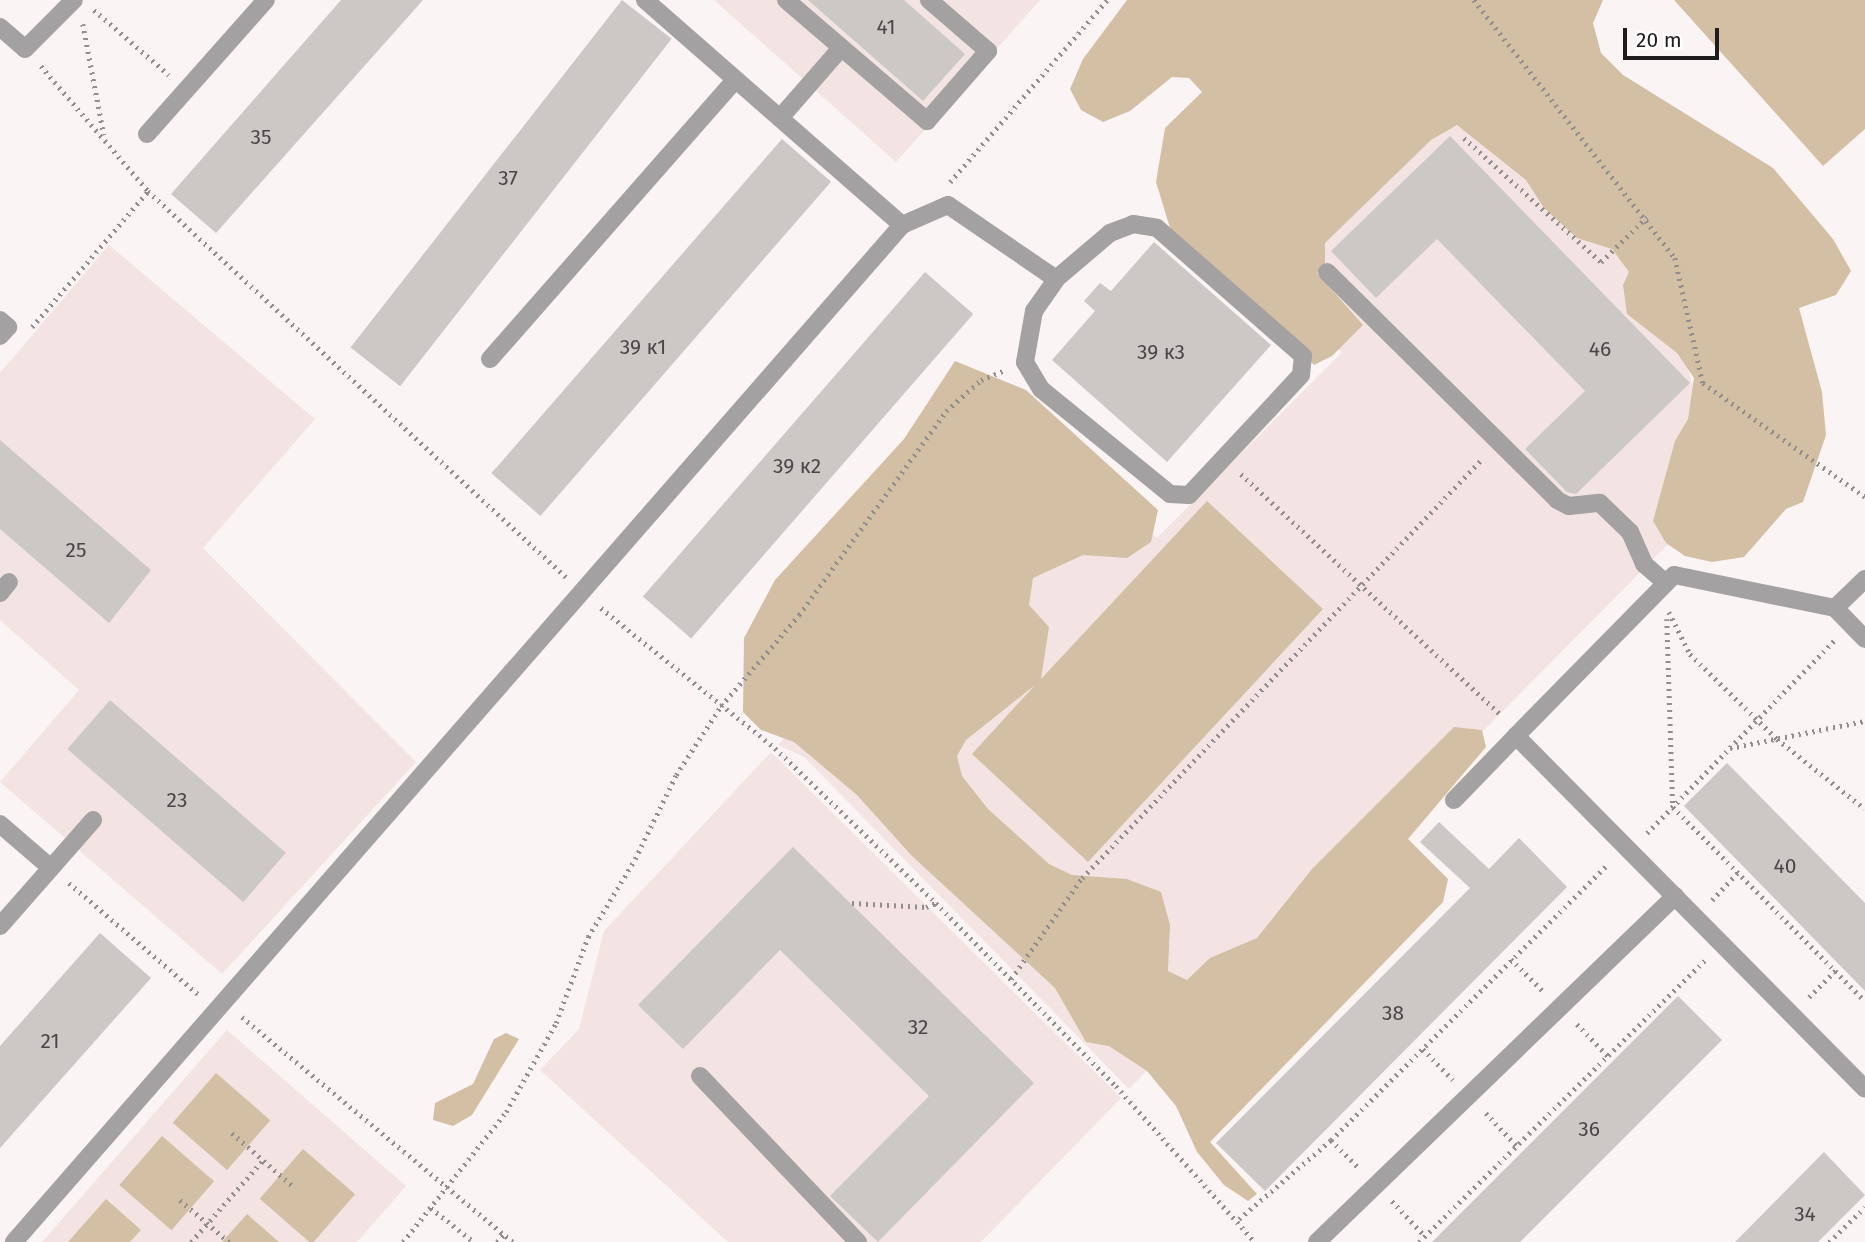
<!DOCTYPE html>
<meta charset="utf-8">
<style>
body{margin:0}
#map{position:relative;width:1865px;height:1242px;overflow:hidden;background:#faf4f4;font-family:"Fira Sans",sans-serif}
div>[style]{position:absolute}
.built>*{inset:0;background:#f3e4e3}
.green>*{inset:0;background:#d3bfa4;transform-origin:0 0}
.building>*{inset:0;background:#ccc8c5;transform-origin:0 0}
.path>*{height:4.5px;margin-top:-2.25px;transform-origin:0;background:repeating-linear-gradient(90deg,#928e8e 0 2px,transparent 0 7px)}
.lane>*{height:18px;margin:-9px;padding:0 9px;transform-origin:9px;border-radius:9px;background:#a4a1a2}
span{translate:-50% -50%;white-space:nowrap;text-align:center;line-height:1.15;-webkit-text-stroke:5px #fff;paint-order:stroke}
.number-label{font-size:21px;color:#4a4746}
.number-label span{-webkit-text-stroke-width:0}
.scale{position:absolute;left:1623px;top:28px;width:96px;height:32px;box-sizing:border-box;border:4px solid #1e1c1c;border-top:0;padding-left:9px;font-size:21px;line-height:24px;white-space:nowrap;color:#1e1c1c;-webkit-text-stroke:5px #fff;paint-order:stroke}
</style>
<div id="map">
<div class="built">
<div style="clip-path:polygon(714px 0,1040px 0,896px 162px)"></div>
<div style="clip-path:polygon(1434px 0,1661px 262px,1692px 384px,1770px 441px,1129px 1089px,804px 757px,778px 745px,1037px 427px,1157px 538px,1342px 352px,1215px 247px)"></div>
<div style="clip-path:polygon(109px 245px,315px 419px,203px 548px,416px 762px,222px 974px,0 782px,79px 690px,0 620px,0 373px)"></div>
<div style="clip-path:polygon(771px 752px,1121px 1098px,981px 1242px,728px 1242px,540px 1070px,579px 1029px,604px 931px)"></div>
<div style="clip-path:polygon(227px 1030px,406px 1186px,357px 1242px,42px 1242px)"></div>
</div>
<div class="green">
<div style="clip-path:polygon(1127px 0,1603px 0,1593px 23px,1601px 53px,1623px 75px,1773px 168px,1833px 239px,1851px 271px,1836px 295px,1799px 308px,1822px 392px,1826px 435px,1803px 502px,1786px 509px,1744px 557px,1712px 562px,1685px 556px,1666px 543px,1653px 521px,1675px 441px,1688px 419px,1694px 378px,1677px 353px,1627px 314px,1623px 285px,1629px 272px,1612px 249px,1577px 238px,1544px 208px,1526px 180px,1457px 125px,1431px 140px,1325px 243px,1325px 263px,1317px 273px,1363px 325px,1332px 356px,1314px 365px,1268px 314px,1170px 228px,1156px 182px,1165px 128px,1202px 92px,1189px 78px,1172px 77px,1130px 111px,1103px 122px,1081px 110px,1070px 89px,1083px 59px)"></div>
<div style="clip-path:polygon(1674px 0,1865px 0,1865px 129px,1823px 166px)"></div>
<div style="clip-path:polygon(955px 361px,1026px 390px,1158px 510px,1151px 542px,1127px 558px,1083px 555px,1033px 578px,1029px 605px,1049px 627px,1041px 679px,1207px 501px,1323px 609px,1088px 862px,972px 754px,1035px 685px,966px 740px,957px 756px,962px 776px,988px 809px,1049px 864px,1072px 875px,1127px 879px,1161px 892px,1170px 925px,1168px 971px,1187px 980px,1210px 958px,1257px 938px,1312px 869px,1454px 727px,1482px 730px,1486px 747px,1408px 839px,1448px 879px,1443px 902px,1210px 1142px,1257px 1194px,1248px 1201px,1224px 1185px,1197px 1152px,1176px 1106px,1147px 1071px,1109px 1046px,1086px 1042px,1055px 988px,912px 856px,857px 795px,794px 742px,761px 730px,743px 712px,744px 638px,775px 580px,904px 439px)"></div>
<div style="clip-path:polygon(506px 1033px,519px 1039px,472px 1115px,453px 1126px,433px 1120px,435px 1103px,473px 1084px,494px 1039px)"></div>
<div style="left:216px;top:1073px;width:72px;height:66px;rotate:41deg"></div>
<div style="left:162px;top:1136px;width:69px;height:65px;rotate:41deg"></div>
<div style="left:303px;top:1149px;width:69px;height:66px;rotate:41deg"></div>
<div style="clip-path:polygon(106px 1199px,141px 1230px,130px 1242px,68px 1242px)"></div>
<div style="clip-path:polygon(247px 1214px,279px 1242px,222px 1242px)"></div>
</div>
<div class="building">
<div style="clip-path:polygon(341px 0,423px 0,216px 233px,171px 194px)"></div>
<div style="left:622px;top:0;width:63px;height:441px;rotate:38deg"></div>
<div style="clip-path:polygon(808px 0,904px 0,965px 54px,923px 101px)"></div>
<div style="clip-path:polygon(1450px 136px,1690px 383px,1576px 494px,1567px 492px,1525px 449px,1585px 391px,1437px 239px,1376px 298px,1331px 251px)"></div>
<div style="left:782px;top:139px;width:65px;height:443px;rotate:41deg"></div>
<div style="clip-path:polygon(1154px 242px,1271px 345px,1167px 462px,1052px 360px,1095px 311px,1084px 301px,1100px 283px,1111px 291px)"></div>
<div style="left:925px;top:272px;width:64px;height:430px;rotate:41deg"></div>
<div style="clip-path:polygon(0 440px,151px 570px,109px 623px,0 529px)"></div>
<div style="left:110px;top:700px;width:233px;height:65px;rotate:41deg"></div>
<div style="clip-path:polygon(1727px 763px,1865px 903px,1865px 991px,1684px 806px)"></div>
<div style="clip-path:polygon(1439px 822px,1489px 869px,1519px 838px,1567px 887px,1265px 1191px,1216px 1143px,1470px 888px,1420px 842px)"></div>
<div style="clip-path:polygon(793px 847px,1034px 1083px,878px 1242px,830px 1196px,929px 1096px,780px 950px,683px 1049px,638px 1005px)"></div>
<div style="clip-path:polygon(100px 933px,151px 978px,0 1148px,0 1046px)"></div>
<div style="clip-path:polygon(1678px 996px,1722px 1040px,1520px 1242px,1432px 1242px)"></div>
<div style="clip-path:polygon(1824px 1152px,1865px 1195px,1818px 1242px,1735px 1242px)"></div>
</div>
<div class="path">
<div style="left:1474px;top:0;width:327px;rotate:52.1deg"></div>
<div style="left:1675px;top:258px;width:128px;rotate:77.4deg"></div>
<div style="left:1703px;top:383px;width:198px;rotate:35.1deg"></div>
<div style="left:94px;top:10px;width:99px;rotate:40.9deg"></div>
<div style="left:83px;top:24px;width:113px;rotate:79.3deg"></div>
<div style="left:41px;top:66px;width:165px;rotate:49.4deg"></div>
<div style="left:148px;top:191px;width:569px;rotate:42.72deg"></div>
<div style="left:1464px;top:138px;width:185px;rotate:42.1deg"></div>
<div style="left:1601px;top:262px;width:64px;rotate:-44.4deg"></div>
<div style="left:950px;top:182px;width:240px;rotate:-49.2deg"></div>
<div style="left:32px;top:327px;width:179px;rotate:-49.5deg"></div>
<div style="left:1241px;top:474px;width:356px;rotate:42.8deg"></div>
<div style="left:601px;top:608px;width:223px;rotate:38.8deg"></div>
<div style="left:775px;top:748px;width:223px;rotate:43.9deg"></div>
<div style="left:936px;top:903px;width:257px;rotate:45.5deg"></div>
<div style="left:1116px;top:1086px;width:209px;rotate:48.3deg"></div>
<div style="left:1669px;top:612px;width:47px;rotate:63.4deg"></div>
<div style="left:1690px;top:654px;width:122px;rotate:44.3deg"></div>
<div style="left:1777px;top:739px;width:112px;rotate:38.5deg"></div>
<div style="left:1667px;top:619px;width:188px;rotate:88.2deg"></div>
<div style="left:1673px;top:807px;width:273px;rotate:45.3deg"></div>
<div style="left:1730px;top:748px;width:138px;rotate:-11.3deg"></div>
<div style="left:1647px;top:833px;width:268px;rotate:-45.8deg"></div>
<div style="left:69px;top:883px;width:170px;rotate:40.7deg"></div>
<div style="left:1712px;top:900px;width:37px;rotate:-47deg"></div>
<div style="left:852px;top:903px;width:74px;rotate:3.1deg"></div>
<div style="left:926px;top:907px;width:11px;rotate:-22deg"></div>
<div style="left:1511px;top:959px;width:45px;rotate:45deg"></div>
<div style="left:1011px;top:979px;width:123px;rotate:-54.9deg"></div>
<div style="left:1082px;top:878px;width:579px;rotate:-46.33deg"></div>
<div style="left:1809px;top:997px;width:38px;rotate:-45deg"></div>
<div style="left:242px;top:1017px;width:352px;rotate:39.7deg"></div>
<div style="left:1577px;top:1024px;width:45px;rotate:45.9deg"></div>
<div style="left:1423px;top:1049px;width:43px;rotate:45.9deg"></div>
<div style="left:1486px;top:1113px;width:45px;rotate:46.8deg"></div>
<div style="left:232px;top:1133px;width:82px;rotate:41.1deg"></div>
<div style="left:1331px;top:1140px;width:40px;rotate:45deg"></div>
<div style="left:180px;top:1200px;width:65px;rotate:40.6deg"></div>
<div style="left:1392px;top:1201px;width:48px;rotate:46.7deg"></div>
<div style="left:431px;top:1208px;width:55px;rotate:38.3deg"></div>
<div style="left:1239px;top:1219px;width:121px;rotate:-40.7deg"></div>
<div style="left:1331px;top:1140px;width:392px;rotate:-44.9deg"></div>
<div style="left:191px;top:1242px;width:109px;rotate:-48.7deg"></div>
<div style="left:403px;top:1242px;width:166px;rotate:-51.6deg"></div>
<div style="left:506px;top:1112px;width:102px;rotate:-60.7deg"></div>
<div style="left:556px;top:1023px;width:92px;rotate:-69.6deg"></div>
<div style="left:588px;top:937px;width:91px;rotate:-58.9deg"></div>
<div style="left:635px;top:859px;width:93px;rotate:-64deg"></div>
<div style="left:676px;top:775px;width:82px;rotate:-56.9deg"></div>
<div style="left:721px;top:706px;width:120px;rotate:-49.4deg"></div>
<div style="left:799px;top:615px;width:251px;rotate:-54.2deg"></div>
<div style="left:946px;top:411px;width:47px;rotate:-41.5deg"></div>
<div style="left:981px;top:380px;width:25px;rotate:-23deg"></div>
<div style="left:497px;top:1242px;width:11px;rotate:-49deg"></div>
<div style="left:1419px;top:1242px;width:402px;rotate:-44.6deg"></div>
<div style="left:1829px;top:1242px;width:50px;rotate:-44.2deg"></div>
</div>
<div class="lane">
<div style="left:645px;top:0;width:342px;rotate:41.2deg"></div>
<div style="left:786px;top:0;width:186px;rotate:40.6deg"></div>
<div style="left:927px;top:121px;width:93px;rotate:-48.9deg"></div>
<div style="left:988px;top:51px;width:78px;rotate:-139.2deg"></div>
<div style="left:0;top:27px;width:33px;rotate:41deg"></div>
<div style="left:25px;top:49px;width:69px;rotate:-45deg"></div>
<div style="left:780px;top:118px;width:93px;rotate:-48.9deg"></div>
<div style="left:147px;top:134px;width:179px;rotate:-48.4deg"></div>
<div style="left:1133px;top:224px;width:24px;rotate:9deg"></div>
<div style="left:1157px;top:228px;width:194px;rotate:41.2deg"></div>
<div style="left:1303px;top:356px;width:19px;rotate:96deg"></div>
<div style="left:1301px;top:375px;width:164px;rotate:133deg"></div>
<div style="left:1189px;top:495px;width:19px;rotate:-177deg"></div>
<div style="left:1170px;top:494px;width:166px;rotate:-140.9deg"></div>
<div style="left:1041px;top:389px;width:31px;rotate:-121deg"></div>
<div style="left:1025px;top:362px;width:52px;rotate:-80deg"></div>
<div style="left:1034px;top:311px;width:39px;rotate:-55deg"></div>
<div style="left:1056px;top:279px;width:71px;rotate:-40.4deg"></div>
<div style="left:1110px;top:233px;width:25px;rotate:-21deg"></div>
<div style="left:1327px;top:272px;width:324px;rotate:44.7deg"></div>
<div style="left:1557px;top:500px;width:13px;rotate:27deg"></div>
<div style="left:1569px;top:506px;width:31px;rotate:-6deg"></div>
<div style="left:1600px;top:503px;width:42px;rotate:44deg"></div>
<div style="left:1630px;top:532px;width:35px;rotate:66deg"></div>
<div style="left:1644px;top:564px;width:29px;rotate:41deg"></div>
<div style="left:0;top:320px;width:11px;rotate:41deg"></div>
<div style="left:8px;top:327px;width:12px;rotate:132deg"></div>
<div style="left:490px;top:359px;width:370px;rotate:-48.7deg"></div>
<div style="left:0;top:593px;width:14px;rotate:-51deg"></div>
<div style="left:1835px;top:608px;width:42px;rotate:-44deg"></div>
<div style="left:1865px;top:639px;width:43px;rotate:-134.1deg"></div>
<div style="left:1835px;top:608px;width:164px;rotate:-168.4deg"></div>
<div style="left:1674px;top:575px;width:226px;rotate:134.5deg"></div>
<div style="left:1516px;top:736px;width:496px;rotate:45.3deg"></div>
<div style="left:1454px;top:800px;width:89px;rotate:-45.9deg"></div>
<div style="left:0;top:824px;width:67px;rotate:40.8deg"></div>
<div style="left:0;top:926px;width:141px;rotate:-48.7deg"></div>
<div style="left:700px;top:1076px;width:229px;rotate:46.4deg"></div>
<div style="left:14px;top:1242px;width:1350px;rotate:-48.87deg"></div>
<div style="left:902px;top:225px;width:50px;rotate:-23.5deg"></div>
<div style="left:948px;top:205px;width:131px;rotate:34.4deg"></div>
<div style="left:1317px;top:1242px;width:498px;rotate:-44deg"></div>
</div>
<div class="number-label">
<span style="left:886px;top:27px">41</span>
<span style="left:261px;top:137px">35</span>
<span style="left:508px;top:178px">37</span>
<span style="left:643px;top:347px">39 к1</span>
<span style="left:1600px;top:349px">46</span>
<span style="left:1161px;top:352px">39 к3</span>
<span style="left:797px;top:466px">39 к2</span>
<span style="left:76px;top:550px">25</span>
<span style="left:177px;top:800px">23</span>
<span style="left:1785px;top:866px">40</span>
<span style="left:1393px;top:1013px">38</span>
<span style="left:918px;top:1027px">32</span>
<span style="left:50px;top:1041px">21</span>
<span style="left:1589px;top:1129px">36</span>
<span style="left:1805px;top:1214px">34</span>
</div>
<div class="scale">20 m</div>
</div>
